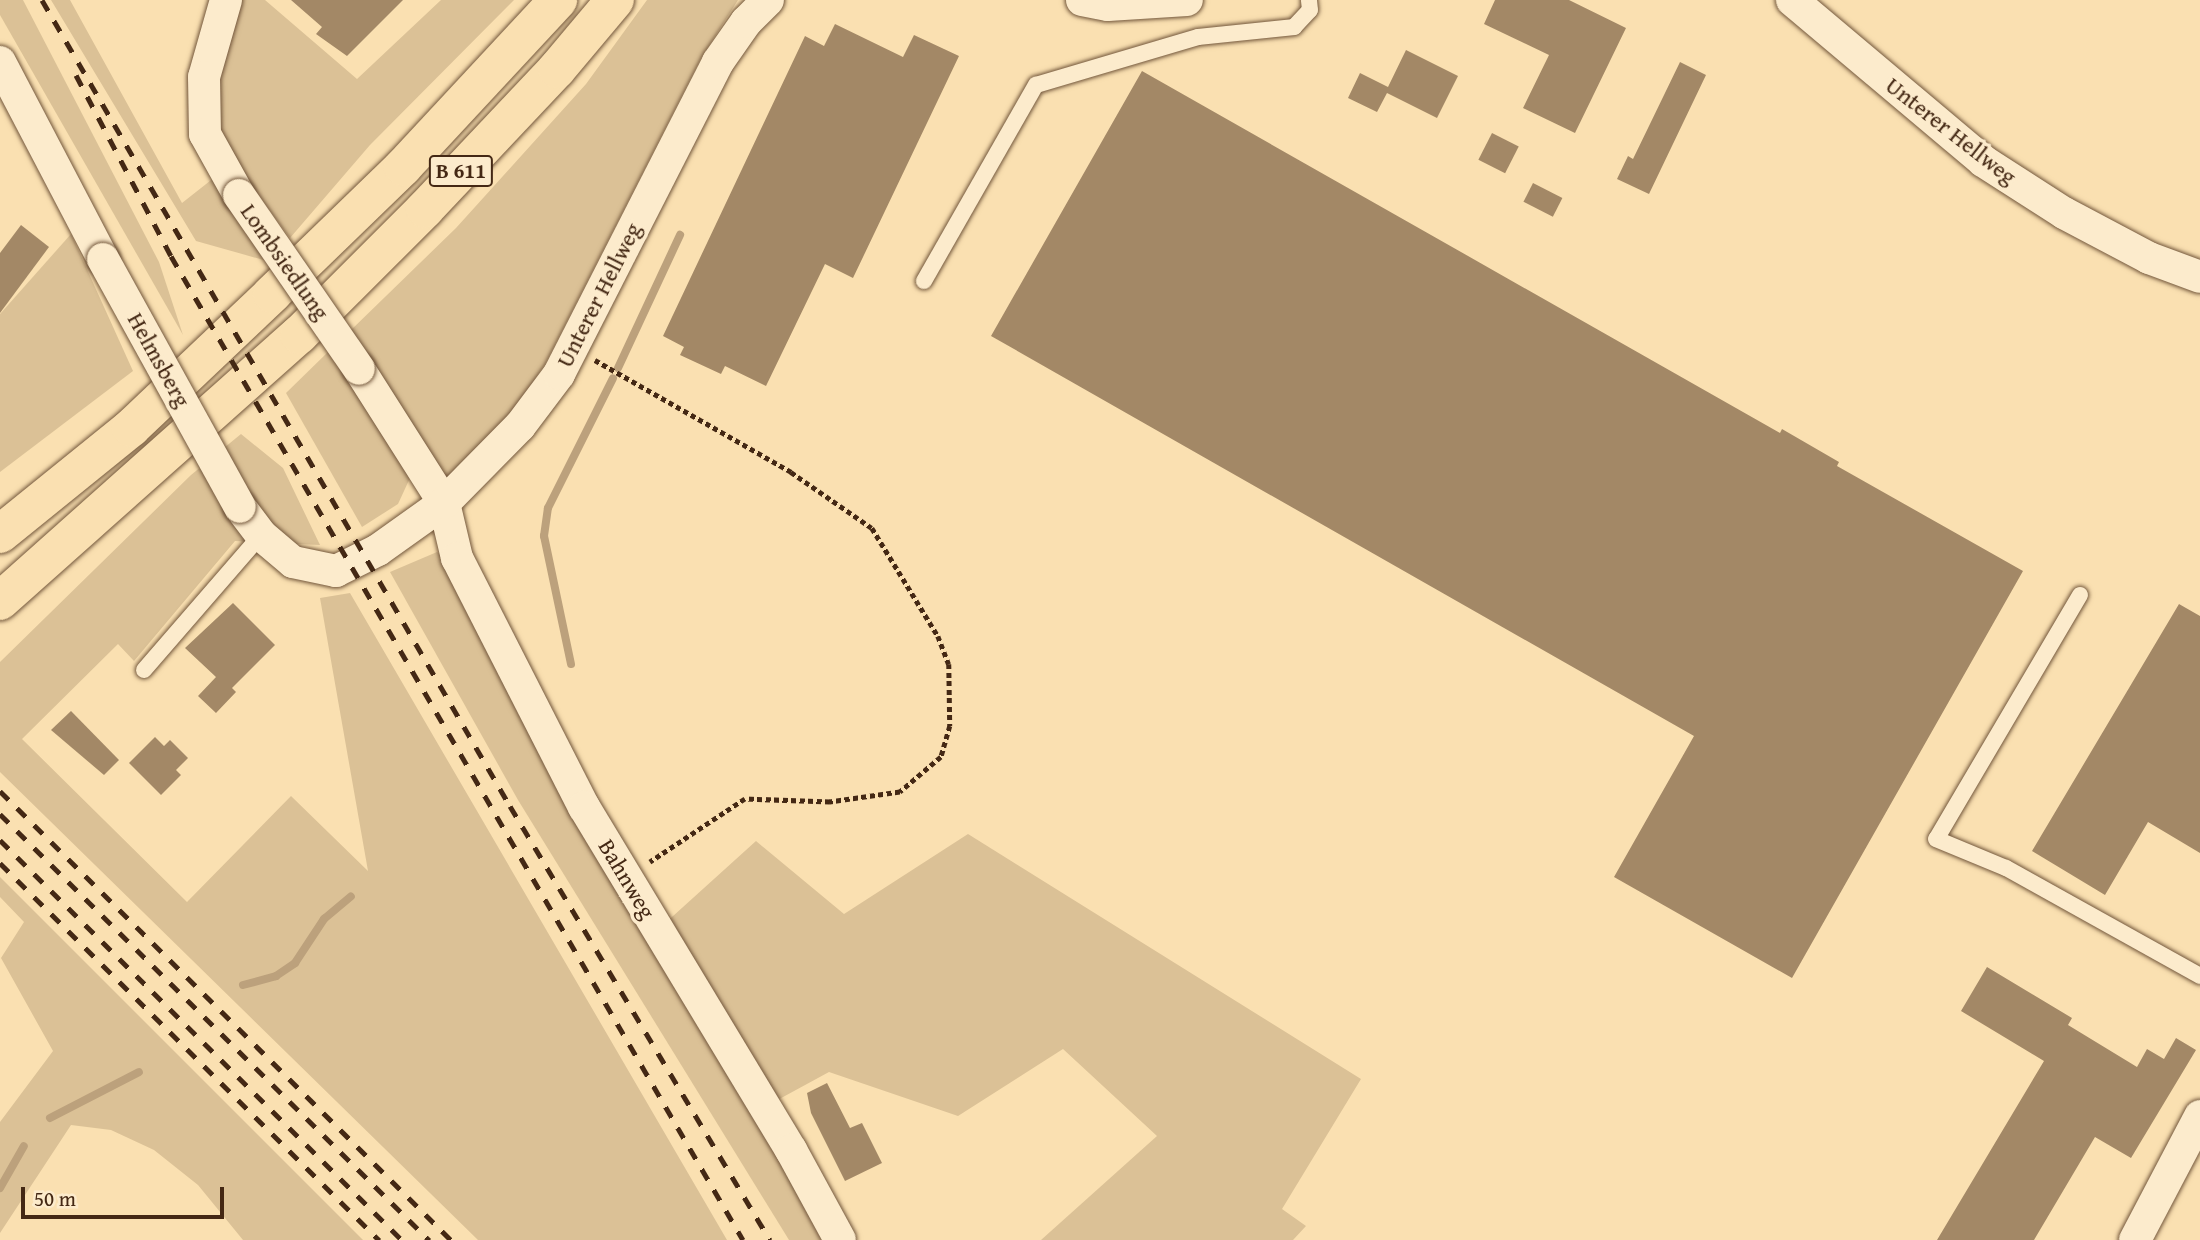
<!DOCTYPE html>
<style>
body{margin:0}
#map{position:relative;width:2200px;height:1240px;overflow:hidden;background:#fae0b1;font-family:"Gentium Book Plus",serif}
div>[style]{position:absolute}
.green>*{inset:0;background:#dbc196}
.stream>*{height:8px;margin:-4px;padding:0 4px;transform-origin:4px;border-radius:4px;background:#bca17c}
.building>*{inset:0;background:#a38866;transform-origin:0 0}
.path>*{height:4.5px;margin-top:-2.25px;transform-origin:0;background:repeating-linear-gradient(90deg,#442814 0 5px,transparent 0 8.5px)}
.roads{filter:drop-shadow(0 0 2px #72563b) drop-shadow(0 0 2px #72563b)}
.lane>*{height:16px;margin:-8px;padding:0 8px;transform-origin:8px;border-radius:8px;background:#fcebcc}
.street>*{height:32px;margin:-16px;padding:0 16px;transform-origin:16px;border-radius:16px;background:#fcebcc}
.highway>*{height:38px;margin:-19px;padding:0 19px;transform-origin:19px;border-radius:19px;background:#fae0b1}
.rail>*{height:5px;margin-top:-2.5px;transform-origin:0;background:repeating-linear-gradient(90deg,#442814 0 12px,transparent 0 24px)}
.bridges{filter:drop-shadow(0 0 2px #72563b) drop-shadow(0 0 2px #72563b)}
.street-bridge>*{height:32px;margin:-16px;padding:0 16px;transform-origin:16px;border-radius:16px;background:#fcebcc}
span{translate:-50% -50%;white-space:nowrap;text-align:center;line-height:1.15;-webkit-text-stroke:7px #fcebcc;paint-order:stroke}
.shield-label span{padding:2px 5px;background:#fcebcc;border:2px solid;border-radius:5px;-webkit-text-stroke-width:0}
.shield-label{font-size:21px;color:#442814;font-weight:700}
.street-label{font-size:23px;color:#442814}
.scale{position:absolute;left:21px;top:1187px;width:203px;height:32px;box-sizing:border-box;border:4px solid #442814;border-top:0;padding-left:9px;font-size:21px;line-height:24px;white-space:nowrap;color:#442814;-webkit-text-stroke:5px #fcebcc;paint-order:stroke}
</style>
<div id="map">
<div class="green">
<div style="clip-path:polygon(0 0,23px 0,159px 262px,183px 335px,0 15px)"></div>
<div style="clip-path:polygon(51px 0,70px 0,182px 203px,215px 177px,267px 261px,196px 241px)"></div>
<div style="clip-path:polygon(238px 0,265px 0,357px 79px,441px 0,514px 0,370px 145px,290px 238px,222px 145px,216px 73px)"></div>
<div style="clip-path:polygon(647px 0,738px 0,701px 58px,545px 364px,508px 419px,447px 481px,350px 331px,456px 228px,586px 84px)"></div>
<div style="clip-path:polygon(71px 234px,133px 371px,0 472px,0 314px)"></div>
<div style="clip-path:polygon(329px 351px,410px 478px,398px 504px,362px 527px,286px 393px)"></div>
<div style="clip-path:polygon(241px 434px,283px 468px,320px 545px,235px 541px,134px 661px,118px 644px,22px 739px,187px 902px,291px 796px,368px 871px,320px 598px,350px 593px,727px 1240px,478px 1240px,0 772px,0 662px,191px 475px)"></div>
<div style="clip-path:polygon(437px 552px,449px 561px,829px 1240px,789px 1240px,518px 800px,390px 572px)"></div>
<div style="clip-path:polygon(968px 834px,1361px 1079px,1282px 1209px,1306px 1226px,1293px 1240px,1041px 1240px,1157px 1136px,1063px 1049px,958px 1116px,829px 1072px,772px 1103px,662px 926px,756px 841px,844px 914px)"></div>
<div style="clip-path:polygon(0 877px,363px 1240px,243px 1240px,198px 1185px,154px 1150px,111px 1130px,71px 1125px,0 1233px,0 1122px,53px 1051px,1px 958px,24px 922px,0 897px)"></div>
</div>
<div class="stream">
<div style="left:618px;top:368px;width:147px;rotate:-65deg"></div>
<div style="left:571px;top:664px;width:131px;rotate:-101.9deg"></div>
<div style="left:544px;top:536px;width:28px;rotate:-82deg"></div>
<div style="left:548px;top:508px;width:145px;rotate:-63.4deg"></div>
<div style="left:243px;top:985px;width:34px;rotate:-15deg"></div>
<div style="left:276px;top:976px;width:23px;rotate:-34deg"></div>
<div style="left:295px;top:963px;width:53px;rotate:-56.6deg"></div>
<div style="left:324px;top:919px;width:35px;rotate:-40deg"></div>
<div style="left:50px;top:1118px;width:100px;rotate:-27.3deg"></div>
<div style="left:0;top:1188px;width:48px;rotate:-60.3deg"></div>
</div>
<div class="building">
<div style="clip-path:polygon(291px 0,403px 0,347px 56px,316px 34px,322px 27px)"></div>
<div style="clip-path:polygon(1495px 0,1569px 0,1626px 28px,1575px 133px,1523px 108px,1549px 55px,1484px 24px)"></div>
<div style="clip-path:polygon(835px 24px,903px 57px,914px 35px,959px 56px,853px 278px,825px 264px,766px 386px,725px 366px,721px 374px,680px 355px,684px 347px,663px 336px,805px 36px,824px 46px)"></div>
<div style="clip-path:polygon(1406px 50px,1458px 76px,1437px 118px,1387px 93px,1377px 112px,1348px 98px,1360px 73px,1388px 87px)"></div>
<div style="clip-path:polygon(1680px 62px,1706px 75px,1649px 194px,1617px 179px,1628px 156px,1633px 159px)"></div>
<div style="clip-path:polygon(1142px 71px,1780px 433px,1782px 429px,1839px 462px,1837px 466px,2023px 571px,1792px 978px,1614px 877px,1694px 736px,991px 336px)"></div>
<div style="left:1492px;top:133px;width:30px;height:30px;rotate:27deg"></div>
<div style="left:1533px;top:183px;width:33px;height:21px;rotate:27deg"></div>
<div style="clip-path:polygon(21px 225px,49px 247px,0 313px,0 253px)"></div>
<div style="clip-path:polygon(233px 603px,275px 645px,232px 688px,236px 692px,216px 713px,198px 696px,216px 677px,185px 648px)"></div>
<div style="clip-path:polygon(2179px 604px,2200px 616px,2200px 853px,2148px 822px,2105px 895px,2032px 851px)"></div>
<div style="clip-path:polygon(71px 711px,119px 760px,104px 775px,51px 730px)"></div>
<div style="clip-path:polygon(155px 737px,164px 746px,170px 740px,188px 758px,176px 770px,181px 775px,161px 795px,129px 763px)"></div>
<div style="clip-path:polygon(1987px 967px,2072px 1018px,2068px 1025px,2137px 1067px,2147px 1049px,2164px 1059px,2176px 1038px,2196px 1050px,2131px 1158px,2095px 1137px,2034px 1240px,1937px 1240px,2044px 1061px,1961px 1011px)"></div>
<div style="clip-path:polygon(827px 1083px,850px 1128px,862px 1123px,882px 1163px,845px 1181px,811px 1113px,807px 1093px)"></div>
</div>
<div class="path">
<div style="left:595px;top:360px;width:226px;rotate:29.7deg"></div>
<div style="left:791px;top:472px;width:98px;rotate:34.7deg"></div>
<div style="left:872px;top:528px;width:127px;rotate:58.6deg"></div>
<div style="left:938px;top:636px;width:30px;rotate:69deg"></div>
<div style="left:949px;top:664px;width:62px;rotate:89.1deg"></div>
<div style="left:950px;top:726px;width:32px;rotate:106deg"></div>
<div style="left:941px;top:757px;width:54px;rotate:139.5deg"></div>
<div style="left:900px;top:792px;width:71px;rotate:171.9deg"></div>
<div style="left:830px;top:802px;width:85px;rotate:-178deg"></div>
<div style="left:745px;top:799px;width:114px;rotate:146.4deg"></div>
</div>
<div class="roads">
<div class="lane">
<div style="left:924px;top:281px;width:226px;rotate:-60.3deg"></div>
<div style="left:1036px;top:85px;width:169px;rotate:-16.5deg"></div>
<div style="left:1198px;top:37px;width:97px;rotate:-5.9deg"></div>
<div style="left:1294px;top:27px;width:23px;rotate:-47deg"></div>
<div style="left:1310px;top:10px;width:10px;rotate:-96deg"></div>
<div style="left:2080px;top:595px;width:283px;rotate:120.5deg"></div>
<div style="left:1936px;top:839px;width:76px;rotate:22.5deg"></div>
<div style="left:2006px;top:868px;width:222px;rotate:29.1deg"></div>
<div style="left:144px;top:670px;width:179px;rotate:-49.1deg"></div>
</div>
<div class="street">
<div style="left:226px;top:0;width:80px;rotate:105.9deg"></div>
<div style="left:204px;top:77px;width:57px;rotate:89deg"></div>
<div style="left:205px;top:134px;width:70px;rotate:60.9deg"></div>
<div style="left:1082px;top:0;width:26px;rotate:11deg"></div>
<div style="left:1108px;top:5px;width:79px;rotate:-3.6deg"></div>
<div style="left:1792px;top:0;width:250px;rotate:40.1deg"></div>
<div style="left:1983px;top:161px;width:96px;rotate:32.7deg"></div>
<div style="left:2064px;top:213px;width:96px;rotate:27.9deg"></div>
<div style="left:2149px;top:258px;width:54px;rotate:20.4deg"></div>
<div style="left:0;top:62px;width:222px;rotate:62.4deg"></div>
<div style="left:359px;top:369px;width:159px;rotate:57.6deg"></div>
<div style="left:444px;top:503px;width:57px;rotate:76.7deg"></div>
<div style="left:457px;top:558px;width:280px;rotate:63deg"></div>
<div style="left:584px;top:807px;width:401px;rotate:58.9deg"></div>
<div style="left:791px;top:1150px;width:102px;rotate:61.4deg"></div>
<div style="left:240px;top:507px;width:35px;rotate:53deg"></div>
<div style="left:261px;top:535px;width:42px;rotate:40.2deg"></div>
<div style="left:293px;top:562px;width:44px;rotate:11.8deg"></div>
<div style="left:336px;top:571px;width:47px;rotate:-26.6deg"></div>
<div style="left:378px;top:550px;width:81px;rotate:-35.5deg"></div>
<div style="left:444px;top:503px;width:108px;rotate:-45.4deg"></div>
<div style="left:520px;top:426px;width:65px;rotate:-53.1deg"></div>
<div style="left:559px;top:374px;width:350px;rotate:-63deg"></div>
<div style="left:718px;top:62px;width:49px;rotate:-55deg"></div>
<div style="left:746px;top:22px;width:31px;rotate:-45deg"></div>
<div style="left:2135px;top:1240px;width:140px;rotate:-62.3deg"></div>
</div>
<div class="highway">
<div style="left:0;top:534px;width:169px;rotate:-39deg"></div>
<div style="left:131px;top:428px;width:195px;rotate:-43.5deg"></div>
<div style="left:272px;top:294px;width:182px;rotate:-44.1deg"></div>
<div style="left:403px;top:167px;width:228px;rotate:-47.1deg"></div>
<div style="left:0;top:601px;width:400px;rotate:-41.7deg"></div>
<div style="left:299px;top:335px;width:178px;rotate:-45deg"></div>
<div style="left:425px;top:209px;width:192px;rotate:-46.7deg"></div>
<div style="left:557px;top:69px;width:90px;rotate:-50deg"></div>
</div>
</div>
<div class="rail">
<div style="left:42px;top:0;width:932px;rotate:59.86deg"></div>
<div style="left:510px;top:806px;width:506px;rotate:59.08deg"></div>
<div style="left:76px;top:75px;width:204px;rotate:62.3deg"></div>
<div style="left:171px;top:256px;width:1138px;rotate:59.83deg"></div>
<div style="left:0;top:791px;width:636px;rotate:44.87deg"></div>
<div style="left:0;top:814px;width:605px;rotate:44.8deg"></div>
<div style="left:0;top:840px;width:567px;rotate:44.86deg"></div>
<div style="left:0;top:863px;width:535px;rotate:44.85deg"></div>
</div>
<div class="bridges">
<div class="street-bridge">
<div style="left:239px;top:195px;width:211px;rotate:55.4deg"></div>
<div style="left:103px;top:259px;width:283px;rotate:61.1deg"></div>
</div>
</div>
<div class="shield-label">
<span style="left:461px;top:171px">B 611</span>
</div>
<div class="street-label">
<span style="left:1951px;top:131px;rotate:38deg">Unterer Hellweg</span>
<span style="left:285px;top:262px;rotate:55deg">Lombsiedlung</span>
<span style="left:599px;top:295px;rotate:-63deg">Unterer Hellweg</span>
<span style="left:159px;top:360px;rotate:61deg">Helmsberg</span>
<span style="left:627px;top:879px;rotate:59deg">Bahnweg</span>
</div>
<div class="scale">50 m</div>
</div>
